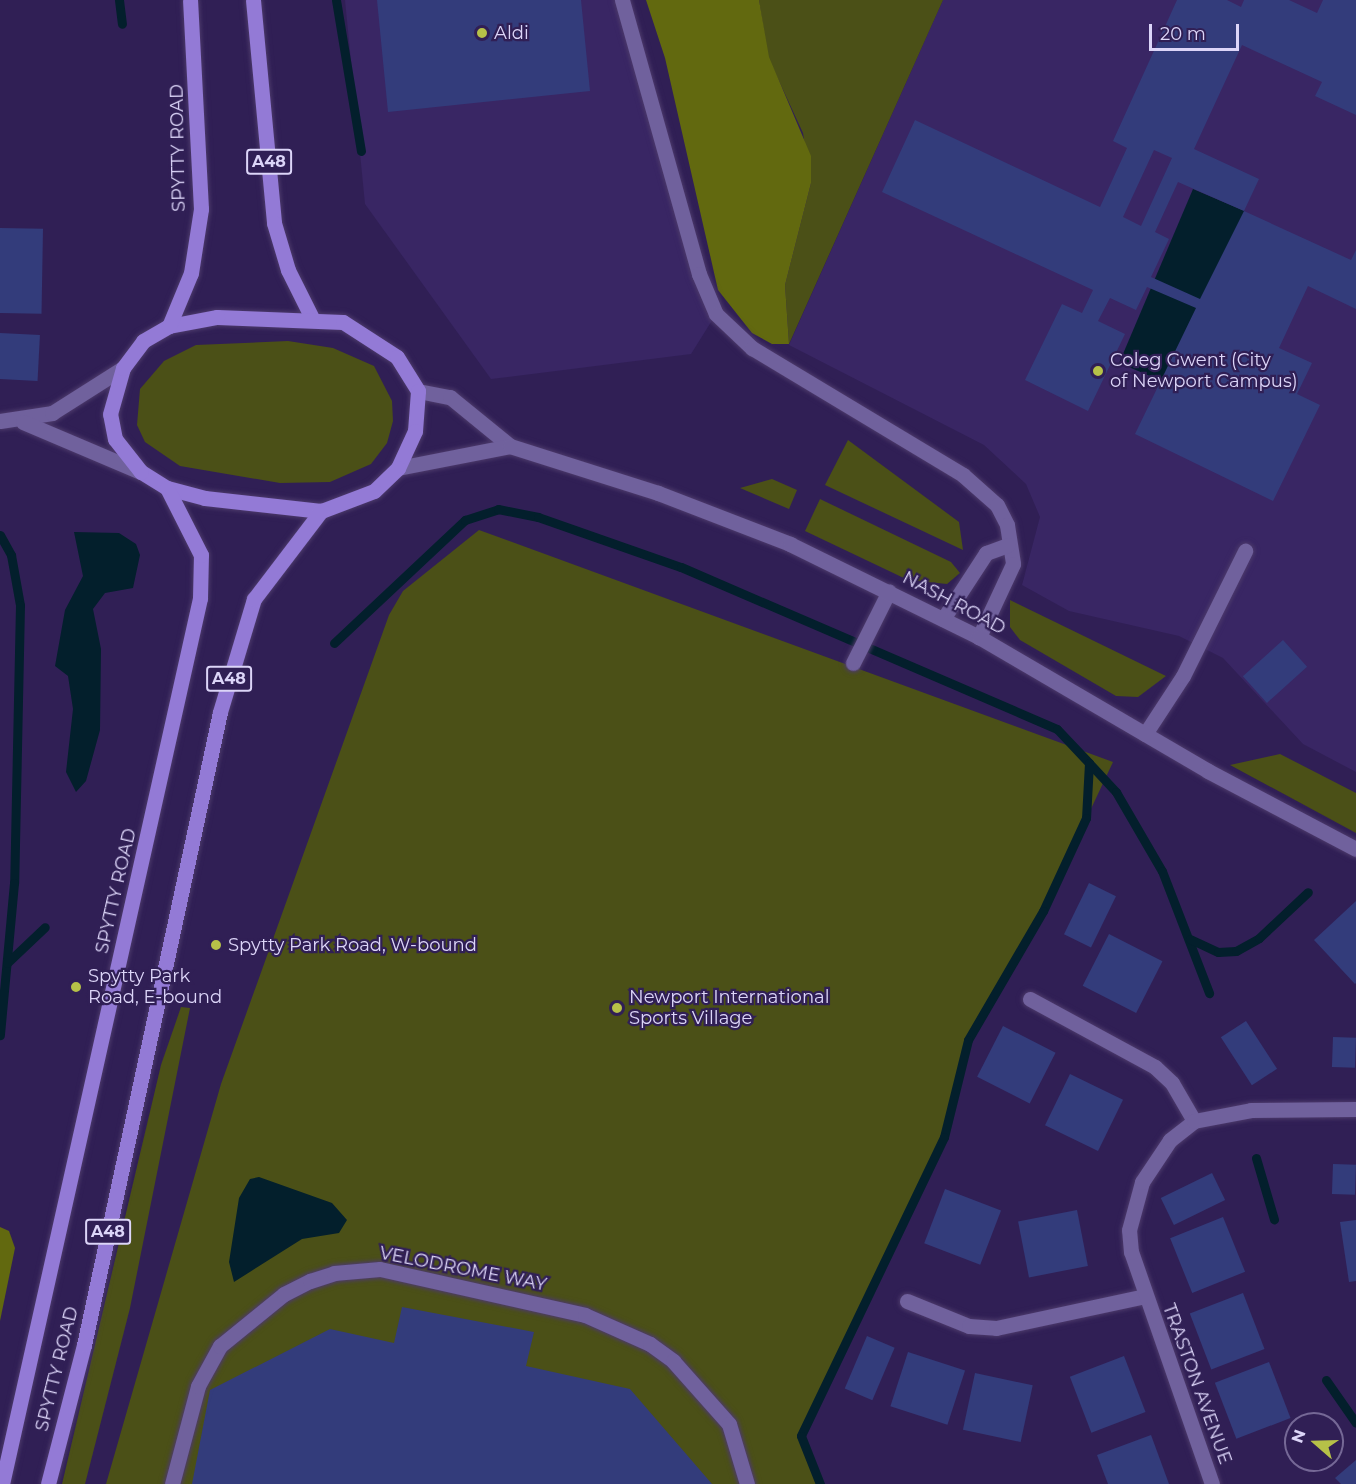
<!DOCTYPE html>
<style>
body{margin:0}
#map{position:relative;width:1356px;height:1484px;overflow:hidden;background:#301f55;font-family:Montserrat,sans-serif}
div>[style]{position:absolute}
.built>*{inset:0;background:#392664}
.green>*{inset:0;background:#4b5017}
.forest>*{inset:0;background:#62690f}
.water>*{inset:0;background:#031f2c;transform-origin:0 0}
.stream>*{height:9px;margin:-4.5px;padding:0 4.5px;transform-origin:4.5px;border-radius:4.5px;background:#031f2c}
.building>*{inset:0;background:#333c7b;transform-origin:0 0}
.roads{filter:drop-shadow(0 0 2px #4c3a6b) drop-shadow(0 0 2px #4c3a6b)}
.service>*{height:15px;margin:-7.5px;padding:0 7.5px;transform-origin:7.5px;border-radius:7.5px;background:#70619d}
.minor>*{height:15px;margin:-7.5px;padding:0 7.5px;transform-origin:7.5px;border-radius:7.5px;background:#70619d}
.tertiary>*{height:15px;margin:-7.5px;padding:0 7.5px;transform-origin:7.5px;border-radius:7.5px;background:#70619d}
.primary>*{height:15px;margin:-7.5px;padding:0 7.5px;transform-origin:7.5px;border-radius:7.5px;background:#937ad6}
.dots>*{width:16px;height:16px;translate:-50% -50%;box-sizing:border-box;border:3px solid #301f55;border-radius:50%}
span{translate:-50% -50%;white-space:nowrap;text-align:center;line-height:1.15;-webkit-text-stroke:4.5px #301f55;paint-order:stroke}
.shield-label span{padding:2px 4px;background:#301f55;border:2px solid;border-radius:4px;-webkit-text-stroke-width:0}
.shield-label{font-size:16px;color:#dcd5f8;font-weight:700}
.poi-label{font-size:18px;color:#dcd5f8}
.left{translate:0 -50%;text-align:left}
.street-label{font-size:18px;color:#dcd5f8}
.north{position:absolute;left:1284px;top:1412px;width:60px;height:60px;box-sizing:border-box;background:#301f55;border:2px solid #756896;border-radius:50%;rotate:290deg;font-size:16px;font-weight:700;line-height:24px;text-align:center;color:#dcd5f8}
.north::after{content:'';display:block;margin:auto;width:21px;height:27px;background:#b6c148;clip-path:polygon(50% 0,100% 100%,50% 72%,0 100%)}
.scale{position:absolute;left:1149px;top:24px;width:90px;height:27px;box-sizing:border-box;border:3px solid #dcd5f8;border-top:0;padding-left:8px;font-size:18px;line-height:21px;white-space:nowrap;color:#dcd5f8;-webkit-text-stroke:4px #301f55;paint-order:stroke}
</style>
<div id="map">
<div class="built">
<div style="clip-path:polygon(345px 0,622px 0,716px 314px,691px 354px,491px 379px,365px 204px)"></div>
<div style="clip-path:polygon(943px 0,1356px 0,1356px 772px,1303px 744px,1223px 658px,1179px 636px,1069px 611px,1022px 585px,1040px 517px,1026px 484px,984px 445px,789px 345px)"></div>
</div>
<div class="green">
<div style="clip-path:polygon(759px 0,943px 0,789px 344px,785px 285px,811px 183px,803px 133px,768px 57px)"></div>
<div style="clip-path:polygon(288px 341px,333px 348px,374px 366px,392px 401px,393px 421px,387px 443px,371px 464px,330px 482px,280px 483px,180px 466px,145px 442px,137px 425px,140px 389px,164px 361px,196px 345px)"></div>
<div style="clip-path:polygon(848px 440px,959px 522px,963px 550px,825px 485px)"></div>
<div style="clip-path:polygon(772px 479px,797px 490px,789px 509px,740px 488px)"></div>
<div style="clip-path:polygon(820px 499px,951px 562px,960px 573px,947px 584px,908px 580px,805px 531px)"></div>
<div style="clip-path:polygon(479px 530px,1113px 762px,1043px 911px,968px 1040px,944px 1137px,801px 1436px,820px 1484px,106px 1484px,221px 1084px,389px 615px,403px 591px)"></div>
<div style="clip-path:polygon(1010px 600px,1166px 676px,1138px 697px,1116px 696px,1020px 640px,1010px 627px)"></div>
<div style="clip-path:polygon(1280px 754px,1356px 793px,1356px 833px,1230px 765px)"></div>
<div style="clip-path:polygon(181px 1007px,190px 1008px,130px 1308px,85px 1484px,62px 1484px,161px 1065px)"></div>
</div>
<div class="forest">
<div style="clip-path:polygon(646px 0,759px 0,769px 57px,811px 156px,811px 183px,785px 285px,789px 344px,772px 344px,752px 333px,718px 290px,665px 58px)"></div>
<div style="clip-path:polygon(0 1227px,9px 1231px,15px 1248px,0 1321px)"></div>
</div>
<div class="water">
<div style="left:1193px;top:189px;width:56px;height:189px;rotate:23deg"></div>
<div style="clip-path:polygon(74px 532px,119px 533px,136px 544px,140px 555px,133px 588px,105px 593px,93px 609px,101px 649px,100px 730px,86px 781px,76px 792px,66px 772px,73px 709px,68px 676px,55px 666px,65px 610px,83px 576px)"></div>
<div style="clip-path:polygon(259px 1177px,332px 1203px,347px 1220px,339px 1233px,302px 1239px,234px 1282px,229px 1262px,239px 1198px,250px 1179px)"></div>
</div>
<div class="stream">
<div style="left:119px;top:0;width:24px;rotate:83deg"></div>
<div style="left:336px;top:0;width:153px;rotate:80.6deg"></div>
<div style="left:0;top:535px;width:23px;rotate:61deg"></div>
<div style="left:11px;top:555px;width:51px;rotate:79.8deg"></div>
<div style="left:20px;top:605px;width:278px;rotate:91.2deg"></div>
<div style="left:14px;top:883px;width:153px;rotate:95.3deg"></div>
<div style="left:334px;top:643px;width:180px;rotate:-43.2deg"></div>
<div style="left:465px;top:520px;width:35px;rotate:-18deg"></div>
<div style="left:498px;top:509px;width:41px;rotate:11.3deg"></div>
<div style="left:538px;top:517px;width:151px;rotate:19.3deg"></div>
<div style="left:681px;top:567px;width:409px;rotate:23.3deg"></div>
<div style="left:1057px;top:729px;width:47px;rotate:46.7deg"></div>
<div style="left:1089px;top:763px;width:55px;rotate:93.1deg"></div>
<div style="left:1086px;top:818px;width:102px;rotate:114.8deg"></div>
<div style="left:1043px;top:911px;width:149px;rotate:120.2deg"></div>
<div style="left:968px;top:1040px;width:100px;rotate:103.9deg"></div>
<div style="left:944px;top:1137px;width:331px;rotate:115.6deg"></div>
<div style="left:801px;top:1436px;width:52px;rotate:68.4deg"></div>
<div style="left:1089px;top:763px;width:40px;rotate:47deg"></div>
<div style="left:1116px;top:792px;width:91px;rotate:59.8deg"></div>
<div style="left:1162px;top:871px;width:131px;rotate:68.9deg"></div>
<div style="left:1190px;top:939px;width:31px;rotate:25deg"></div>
<div style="left:1218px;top:952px;width:18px;rotate:-3deg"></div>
<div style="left:1236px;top:951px;width:26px;rotate:-29deg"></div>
<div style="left:1259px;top:938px;width:67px;rotate:-43.2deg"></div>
<div style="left:7px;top:963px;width:52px;rotate:-43.5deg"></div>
<div style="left:1256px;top:1158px;width:64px;rotate:73.6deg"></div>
<div style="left:1326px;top:1380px;width:52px;rotate:55.1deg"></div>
</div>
<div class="building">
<div style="clip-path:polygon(377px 0,581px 0,590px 91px,388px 112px)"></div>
<div style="clip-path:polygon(evenodd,1177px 0,1227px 0,1241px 7px,1244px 0,1289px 0,1317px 13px,1323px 0,1356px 0,1356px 115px,1315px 96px,1322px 82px,1242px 45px,1194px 149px,1259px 179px,1244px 211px,1178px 182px,1155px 232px,1169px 239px,1151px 277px,1200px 299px,1244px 211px,1351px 260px,1356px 250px,1356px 309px,1308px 286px,1279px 348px,1312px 363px,1297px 394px,1320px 405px,1273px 501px,1135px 434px,1196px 308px,1147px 287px,1136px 310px,1110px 298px,1098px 321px,1125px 334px,1088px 411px,1025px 380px,1062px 304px,1082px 313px,1093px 290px,882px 192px,915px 120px,1100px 207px,1127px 148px,1113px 141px,1177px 0,1154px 150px,1172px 158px,1141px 226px,1123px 217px,1154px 150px)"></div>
<div style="left:0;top:228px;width:43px;height:85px;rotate:1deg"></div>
<div style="left:0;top:333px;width:40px;height:46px;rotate:3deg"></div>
<div style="left:1283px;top:640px;width:36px;height:54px;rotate:48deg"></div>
<div style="left:1089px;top:883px;width:30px;height:57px;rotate:26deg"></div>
<div style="clip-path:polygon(1356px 901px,1356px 983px,1355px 984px,1314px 940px)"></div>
<div style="left:1109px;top:934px;width:60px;height:58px;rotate:27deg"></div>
<div style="left:1246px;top:1021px;width:57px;height:30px;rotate:57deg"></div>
<div style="left:1003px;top:1026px;width:59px;height:57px;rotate:27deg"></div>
<div style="left:1333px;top:1037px;width:23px;height:30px;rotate:2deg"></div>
<div style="left:1070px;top:1074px;width:59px;height:57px;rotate:26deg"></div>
<div style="left:1333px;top:1164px;width:23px;height:30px;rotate:2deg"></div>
<div style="left:1212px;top:1173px;width:30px;height:57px;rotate:64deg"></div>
<div style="left:945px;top:1189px;width:60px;height:58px;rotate:21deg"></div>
<div style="left:1077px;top:1210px;width:57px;height:60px;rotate:79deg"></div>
<div style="left:1223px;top:1217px;width:59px;height:57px;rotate:68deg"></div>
<div style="clip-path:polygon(1356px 1220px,1356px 1281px,1349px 1282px,1340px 1222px)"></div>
<div style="left:1243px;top:1293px;width:60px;height:57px;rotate:69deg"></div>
<div style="clip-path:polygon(402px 1307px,534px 1332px,526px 1366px,630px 1389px,712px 1484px,192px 1484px,210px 1390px,330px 1329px,394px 1343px)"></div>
<div style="left:867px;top:1336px;width:30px;height:57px;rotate:23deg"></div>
<div style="left:908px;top:1352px;width:60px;height:57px;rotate:18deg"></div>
<div style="left:1124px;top:1356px;width:60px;height:58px;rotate:69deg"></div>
<div style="left:1269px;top:1362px;width:60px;height:58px;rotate:69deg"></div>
<div style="left:975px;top:1373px;width:59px;height:58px;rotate:12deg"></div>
<div style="clip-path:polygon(1151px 1435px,1169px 1484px,1108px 1484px,1097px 1455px)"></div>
<div style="clip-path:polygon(1356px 1460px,1356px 1484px,1341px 1484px,1335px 1478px)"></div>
</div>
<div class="roads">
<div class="service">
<div style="left:622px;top:0;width:285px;rotate:74.3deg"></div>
<div style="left:699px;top:274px;width:43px;rotate:67deg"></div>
<div style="left:716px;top:314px;width:50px;rotate:43.4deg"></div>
<div style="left:752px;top:348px;width:246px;rotate:31deg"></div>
<div style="left:963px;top:475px;width:45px;rotate:41.4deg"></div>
<div style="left:997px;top:505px;width:22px;rotate:63deg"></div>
<div style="left:1007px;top:525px;width:39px;rotate:81deg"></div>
<div style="left:1013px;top:564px;width:81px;rotate:115deg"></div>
<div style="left:943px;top:619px;width:79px;rotate:-56.9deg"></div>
<div style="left:986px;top:553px;width:23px;rotate:-20deg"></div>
<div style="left:853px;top:663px;width:80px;rotate:-63.4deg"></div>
<div style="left:1145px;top:734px;width:69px;rotate:-56.8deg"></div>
<div style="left:1183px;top:676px;width:140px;rotate:-63.6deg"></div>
<div style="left:172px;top:1484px;width:101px;rotate:-75.1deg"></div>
<div style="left:198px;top:1386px;width:46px;rotate:-61.2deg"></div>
<div style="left:220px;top:1346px;width:82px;rotate:-39.1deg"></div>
<div style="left:284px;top:1294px;width:29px;rotate:-27deg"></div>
<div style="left:310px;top:1281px;width:25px;rotate:-18deg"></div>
<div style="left:334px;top:1273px;width:46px;rotate:-5deg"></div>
<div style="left:380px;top:1269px;width:210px;rotate:12.6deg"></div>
<div style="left:585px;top:1315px;width:71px;rotate:24deg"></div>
<div style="left:650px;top:1344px;width:29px;rotate:36deg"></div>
<div style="left:673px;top:1361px;width:84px;rotate:48.4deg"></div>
<div style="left:729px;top:1424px;width:63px;rotate:73.3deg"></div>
</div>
<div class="minor">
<div style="left:1030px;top:999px;width:142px;rotate:28.5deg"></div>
<div style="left:1155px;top:1067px;width:23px;rotate:43deg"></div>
<div style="left:1172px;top:1083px;width:44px;rotate:59.9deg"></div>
<div style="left:907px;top:1301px;width:67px;rotate:22deg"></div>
<div style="left:969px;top:1326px;width:27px;rotate:4deg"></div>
<div style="left:996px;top:1328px;width:152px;rotate:-12.1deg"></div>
<div style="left:1212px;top:1484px;width:246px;rotate:-109.2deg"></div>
<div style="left:1131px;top:1252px;width:22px;rotate:-95deg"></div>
<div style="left:1129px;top:1230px;width:50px;rotate:-74.8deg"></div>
<div style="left:1142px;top:1182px;width:50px;rotate:-56.3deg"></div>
<div style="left:1170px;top:1140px;width:31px;rotate:-38deg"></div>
<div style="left:1194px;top:1121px;width:58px;rotate:-10.9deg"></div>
<div style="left:1251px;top:1110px;width:105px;rotate:-0.5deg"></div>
</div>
<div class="tertiary">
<div style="left:418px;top:391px;width:33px;rotate:11deg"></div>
<div style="left:450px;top:397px;width:77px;rotate:39.2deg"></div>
<div style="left:0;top:421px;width:53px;rotate:-8.7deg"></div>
<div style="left:52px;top:413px;width:84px;rotate:-32.4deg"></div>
<div style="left:23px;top:422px;width:128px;rotate:23deg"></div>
<div style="left:398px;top:468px;width:114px;rotate:-11.1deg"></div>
<div style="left:510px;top:446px;width:155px;rotate:17.6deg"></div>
<div style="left:658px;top:493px;width:142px;rotate:21.1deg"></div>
<div style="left:790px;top:544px;width:211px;rotate:26.2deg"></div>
<div style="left:979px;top:637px;width:265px;rotate:30.3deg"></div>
<div style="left:1208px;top:771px;width:167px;rotate:27.8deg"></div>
</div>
<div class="primary">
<div style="left:253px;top:0;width:224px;rotate:84.6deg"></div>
<div style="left:274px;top:223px;width:49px;rotate:73.4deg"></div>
<div style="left:288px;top:270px;width:54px;rotate:63.4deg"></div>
<div style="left:217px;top:317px;width:126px;rotate:2.3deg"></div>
<div style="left:343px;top:322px;width:64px;rotate:32.9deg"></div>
<div style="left:397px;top:357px;width:40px;rotate:58deg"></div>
<div style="left:418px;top:391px;width:40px;rotate:94.3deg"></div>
<div style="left:415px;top:431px;width:41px;rotate:114.7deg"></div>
<div style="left:398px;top:468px;width:33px;rotate:136deg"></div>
<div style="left:374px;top:491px;width:57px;rotate:159.3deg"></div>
<div style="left:321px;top:511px;width:117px;rotate:-173.6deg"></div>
<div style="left:205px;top:498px;width:39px;rotate:-165deg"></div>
<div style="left:167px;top:488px;width:31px;rotate:-148deg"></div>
<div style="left:141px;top:472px;width:42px;rotate:-128.2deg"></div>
<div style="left:115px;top:439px;width:25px;rotate:-101deg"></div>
<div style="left:110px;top:414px;width:48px;rotate:-74.2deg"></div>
<div style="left:123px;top:368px;width:34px;rotate:-53deg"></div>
<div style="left:143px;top:341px;width:30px;rotate:-30deg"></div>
<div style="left:169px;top:326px;width:49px;rotate:-10.6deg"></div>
<div style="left:169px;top:326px;width:57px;rotate:-67.5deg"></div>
<div style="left:191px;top:273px;width:65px;rotate:-81.1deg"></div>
<div style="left:201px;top:209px;width:209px;rotate:-93deg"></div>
<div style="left:2px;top:1484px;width:908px;rotate:-77.4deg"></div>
<div style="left:200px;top:598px;width:43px;rotate:-88.7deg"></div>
<div style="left:201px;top:555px;width:75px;rotate:-116.9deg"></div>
<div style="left:48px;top:1484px;width:144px;rotate:-75.5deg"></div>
<div style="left:84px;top:1345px;width:647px;rotate:-77.87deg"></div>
<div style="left:220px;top:712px;width:118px;rotate:-73.3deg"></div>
<div style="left:254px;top:599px;width:111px;rotate:-52.7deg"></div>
</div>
</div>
<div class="dots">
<div style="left:482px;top:33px;background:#b6c148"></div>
<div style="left:1098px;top:371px;background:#b6c148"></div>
<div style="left:216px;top:945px;background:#b6c148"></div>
<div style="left:76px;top:987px;background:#b6c148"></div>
<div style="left:617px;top:1008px;background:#b6c148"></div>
</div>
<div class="shield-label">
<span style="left:269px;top:162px">A48</span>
<span style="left:229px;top:679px">A48</span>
<span style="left:108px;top:1232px">A48</span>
</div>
<div class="poi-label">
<span class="left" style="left:494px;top:33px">Aldi</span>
<span class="left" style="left:1110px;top:371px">Coleg Gwent (City<br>of Newport Campus)</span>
<span class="left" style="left:228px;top:945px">Spytty Park Road, W-bound</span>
<span class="left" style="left:88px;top:987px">Spytty Park<br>Road, E-bound</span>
<span class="left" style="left:629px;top:1008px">Newport International<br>Sports Village</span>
</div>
<div class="street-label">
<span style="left:178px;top:148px;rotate:-91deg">SPYTTY ROAD</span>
<span style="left:954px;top:603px;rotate:28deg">NASH ROAD</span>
<span style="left:116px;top:891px;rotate:-77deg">SPYTTY ROAD</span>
<span style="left:463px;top:1269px;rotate:11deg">VELODROME WAY</span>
<span style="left:57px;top:1369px;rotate:-76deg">SPYTTY ROAD</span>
<span style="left:1197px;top:1384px;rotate:70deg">TRASTON AVENUE</span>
</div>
<div class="north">N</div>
<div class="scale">20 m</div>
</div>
